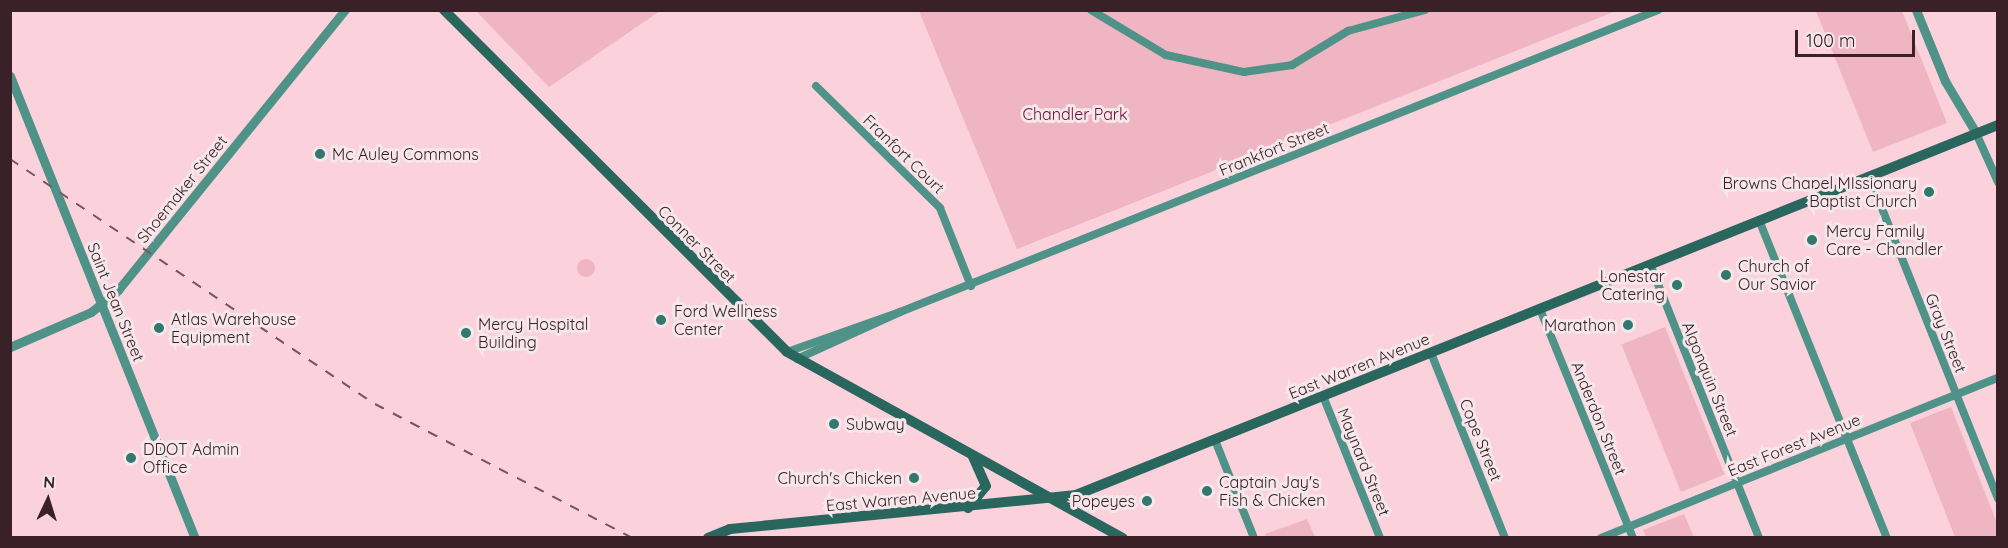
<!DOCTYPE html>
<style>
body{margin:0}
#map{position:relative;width:2008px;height:548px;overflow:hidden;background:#fbd1db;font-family:Quicksand,sans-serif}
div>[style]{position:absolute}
.green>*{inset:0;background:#efb5c3;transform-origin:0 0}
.round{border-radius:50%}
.minor>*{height:8px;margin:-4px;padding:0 4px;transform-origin:4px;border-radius:4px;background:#4f9388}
.tertiary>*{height:9px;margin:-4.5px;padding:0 4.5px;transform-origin:4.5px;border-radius:4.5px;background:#4f9388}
.secondary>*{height:10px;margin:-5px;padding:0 5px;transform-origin:5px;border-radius:5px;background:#29665d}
.rail>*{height:2px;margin-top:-1px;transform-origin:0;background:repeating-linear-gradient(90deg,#75565e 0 10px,transparent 0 20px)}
.dots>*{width:16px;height:16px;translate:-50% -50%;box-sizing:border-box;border:3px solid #f5e7ea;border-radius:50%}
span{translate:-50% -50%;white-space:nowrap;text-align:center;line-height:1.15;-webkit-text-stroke:6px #f5e7ea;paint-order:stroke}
.park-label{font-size:16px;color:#6c0e35}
.street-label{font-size:16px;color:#3a2027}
.poi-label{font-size:16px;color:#3a2027}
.left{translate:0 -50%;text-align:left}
.right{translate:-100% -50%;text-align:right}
.frame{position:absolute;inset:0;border:12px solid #3a2027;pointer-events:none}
.north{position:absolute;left:18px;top:470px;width:60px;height:60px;-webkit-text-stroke:4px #f5e7ea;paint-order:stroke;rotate:4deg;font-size:16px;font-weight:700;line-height:24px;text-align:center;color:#3a2027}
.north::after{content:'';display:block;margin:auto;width:21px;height:27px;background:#3a2027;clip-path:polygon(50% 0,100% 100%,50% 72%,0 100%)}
.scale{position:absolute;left:1795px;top:30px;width:120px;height:27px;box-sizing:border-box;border:3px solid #3a2027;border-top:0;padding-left:8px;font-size:18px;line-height:21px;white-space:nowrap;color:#3a2027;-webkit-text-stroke:4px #f5e7ea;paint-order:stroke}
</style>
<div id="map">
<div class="green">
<div style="clip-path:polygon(476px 11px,660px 11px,549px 87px)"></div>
<div style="clip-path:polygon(919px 11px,1616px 11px,1017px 249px)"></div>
<div style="clip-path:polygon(1816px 11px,1902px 11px,1947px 123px,1873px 152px)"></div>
<div class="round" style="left:577px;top:259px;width:18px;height:18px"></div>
<div style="left:1665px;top:327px;width:159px;height:47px;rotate:68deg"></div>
<div style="clip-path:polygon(1951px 407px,1997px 523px,1997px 537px,1955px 537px,1910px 423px)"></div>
<div style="clip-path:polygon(1684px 514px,1694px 537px,1646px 537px,1643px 530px)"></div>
<div style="clip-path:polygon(1307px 519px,1315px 537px,1266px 537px,1265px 534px)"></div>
</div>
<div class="minor">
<div style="left:1091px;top:10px;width:87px;rotate:31deg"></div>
<div style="left:1166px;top:55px;width:80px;rotate:12.3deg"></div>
<div style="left:1244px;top:72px;width:49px;rotate:-8.3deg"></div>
<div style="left:1292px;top:65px;width:66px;rotate:-31.3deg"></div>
<div style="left:1348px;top:31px;width:80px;rotate:-15.3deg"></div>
<div style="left:816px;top:86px;width:174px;rotate:44.5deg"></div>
<div style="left:940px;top:208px;width:84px;rotate:68.3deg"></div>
<div style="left:1976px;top:133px;width:54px;rotate:65.8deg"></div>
<div style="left:1869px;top:176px;width:348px;rotate:68.2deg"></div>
<div style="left:1759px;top:220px;width:343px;rotate:68.1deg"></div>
<div style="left:1650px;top:264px;width:295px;rotate:68.3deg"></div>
<div style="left:1540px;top:309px;width:247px;rotate:67.9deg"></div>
<div style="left:900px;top:312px;width:816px;rotate:-21.72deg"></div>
<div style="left:787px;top:352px;width:120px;rotate:-19.5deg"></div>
<div style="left:900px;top:312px;width:113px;rotate:155.5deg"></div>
<div style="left:1431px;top:353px;width:199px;rotate:68.2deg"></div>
<div style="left:1323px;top:396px;width:153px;rotate:68.1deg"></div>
<div style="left:1215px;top:440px;width:105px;rotate:68.3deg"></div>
<div style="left:1601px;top:538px;width:428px;rotate:-22deg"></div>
</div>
<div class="tertiary">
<div style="left:1916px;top:10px;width:77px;rotate:67.8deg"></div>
<div style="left:1945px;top:81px;width:61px;rotate:59.2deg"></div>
<div style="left:10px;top:76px;width:498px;rotate:68.2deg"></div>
<div style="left:10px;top:347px;width:88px;rotate:-23.4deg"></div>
<div style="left:91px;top:312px;width:35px;rotate:-39deg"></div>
<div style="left:118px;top:290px;width:360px;rotate:-51deg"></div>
</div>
<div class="secondary">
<div style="left:444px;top:10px;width:484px;rotate:44.9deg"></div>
<div style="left:787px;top:352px;width:384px;rotate:29deg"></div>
<div style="left:968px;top:508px;width:28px;rotate:-51deg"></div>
<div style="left:986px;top:486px;width:32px;rotate:-114deg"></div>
<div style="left:708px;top:538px;width:24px;rotate:-22deg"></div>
<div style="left:730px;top:529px;width:348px;rotate:-5.6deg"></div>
<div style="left:1076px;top:495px;width:993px;rotate:-21.87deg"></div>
</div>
<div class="rail">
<div style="left:10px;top:159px;width:440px;rotate:33.9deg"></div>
<div style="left:375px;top:404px;width:290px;rotate:27.5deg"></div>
</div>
<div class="dots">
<div style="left:320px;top:154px;background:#32786e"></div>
<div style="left:1929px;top:192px;background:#32786e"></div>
<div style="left:1812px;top:240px;background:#32786e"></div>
<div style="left:1726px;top:275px;background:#32786e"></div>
<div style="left:1677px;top:285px;background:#32786e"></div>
<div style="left:661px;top:320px;background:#32786e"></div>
<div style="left:1628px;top:325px;background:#32786e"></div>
<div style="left:159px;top:328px;background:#32786e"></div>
<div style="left:466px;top:333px;background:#32786e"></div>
<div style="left:834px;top:424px;background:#32786e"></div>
<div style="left:131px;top:458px;background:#32786e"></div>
<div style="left:914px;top:478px;background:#32786e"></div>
<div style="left:1207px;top:491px;background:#32786e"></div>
<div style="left:1147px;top:501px;background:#32786e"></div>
</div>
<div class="park-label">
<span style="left:1075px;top:114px">Chandler Park</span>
</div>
<div class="street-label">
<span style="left:1274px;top:149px;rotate:-22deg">Frankfort Street</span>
<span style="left:904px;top:154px;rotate:44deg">Franfort Court</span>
<span style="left:182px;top:189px;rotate:-51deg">Shoemaker Street</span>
<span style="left:697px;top:244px;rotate:45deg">Conner Street</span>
<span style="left:116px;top:302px;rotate:68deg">Saint Jean Street</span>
<span style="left:1946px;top:333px;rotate:68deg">Gray Street</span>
<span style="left:1359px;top:366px;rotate:-22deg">East Warren Avenue</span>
<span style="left:1710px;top:379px;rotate:68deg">Algonquin Street</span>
<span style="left:1599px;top:418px;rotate:68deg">Anderdon Street</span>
<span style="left:1481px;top:440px;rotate:68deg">Cope Street</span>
<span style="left:1794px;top:445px;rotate:-22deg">East Forest Avenue</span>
<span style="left:1364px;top:462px;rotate:68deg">Maynard Street</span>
<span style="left:901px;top:499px;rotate:-5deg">East Warren Avenue</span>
</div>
<div class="poi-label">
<span class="left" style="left:332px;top:154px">Mc Auley Commons</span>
<span class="right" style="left:1917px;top:192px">Browns Chapel MIssionary<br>Baptist Church</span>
<span class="left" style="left:1826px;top:240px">Mercy Family<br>Care - Chandler</span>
<span class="left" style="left:1738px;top:275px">Church of<br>Our Savior</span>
<span class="right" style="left:1665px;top:285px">Lonestar<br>Catering</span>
<span class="left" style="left:674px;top:320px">Ford Wellness<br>Center</span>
<span class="left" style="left:171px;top:328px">Atlas Warehouse<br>Equipment</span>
<span class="left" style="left:478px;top:333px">Mercy Hospital<br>Building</span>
<span class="right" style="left:1616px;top:325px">Marathon</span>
<span class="left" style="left:846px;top:424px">Subway</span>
<span class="left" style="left:143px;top:458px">DDOT Admin<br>Office</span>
<span class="right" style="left:902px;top:478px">Church's Chicken</span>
<span class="left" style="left:1219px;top:491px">Captain Jay's<br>Fish &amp; Chicken</span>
<span class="right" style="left:1135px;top:501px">Popeyes</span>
</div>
<div class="frame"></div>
<div class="north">N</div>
<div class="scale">100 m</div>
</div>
